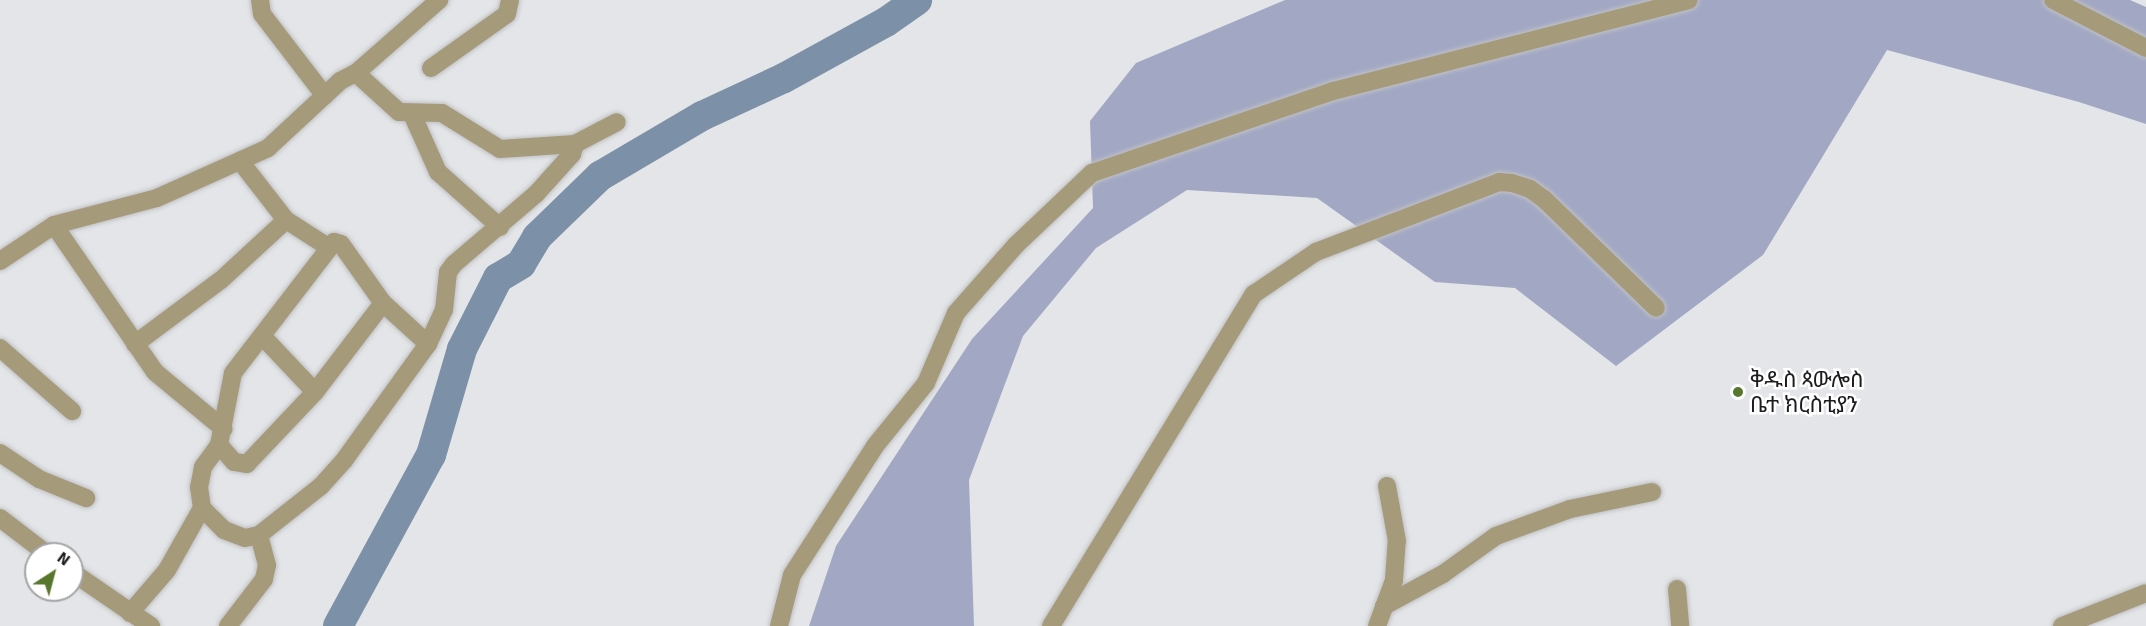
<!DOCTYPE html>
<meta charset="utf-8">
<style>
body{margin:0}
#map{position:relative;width:2146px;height:626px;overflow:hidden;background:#e4e5e8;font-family:Signika,"Noto Sans Ethiopic",sans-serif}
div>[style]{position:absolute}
.forest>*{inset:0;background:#a2a8c4}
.river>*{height:30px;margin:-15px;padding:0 15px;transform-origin:15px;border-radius:15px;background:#7c91a7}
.roads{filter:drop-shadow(0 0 2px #c0c1c4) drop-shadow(0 0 2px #c0c1c4)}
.street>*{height:18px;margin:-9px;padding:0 9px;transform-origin:9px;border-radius:9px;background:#a59a7a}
.dots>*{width:16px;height:16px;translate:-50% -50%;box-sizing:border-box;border:3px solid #fff;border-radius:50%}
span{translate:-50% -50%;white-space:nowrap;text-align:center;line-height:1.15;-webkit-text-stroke:5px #fff;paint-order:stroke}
.poi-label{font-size:22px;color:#1d1d1f}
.left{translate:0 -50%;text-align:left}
.north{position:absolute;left:24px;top:542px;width:60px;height:60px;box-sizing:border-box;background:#fff;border:2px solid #a5a5a5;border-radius:50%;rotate:36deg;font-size:16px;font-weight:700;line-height:24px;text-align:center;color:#1d1d1f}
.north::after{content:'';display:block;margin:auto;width:21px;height:27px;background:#57772d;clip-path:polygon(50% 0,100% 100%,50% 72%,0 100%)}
</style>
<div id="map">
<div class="forest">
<div style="clip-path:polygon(1285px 0,2130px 0,2146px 7px,2146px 124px,2079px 102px,1887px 50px,1763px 255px,1616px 366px,1515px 288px,1435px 282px,1317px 198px,1187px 190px,1096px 248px,1023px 336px,969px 480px,974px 626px,809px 626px,836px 546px,972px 339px,1093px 208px,1090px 121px,1136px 63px)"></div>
</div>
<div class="river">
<div style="left:338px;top:626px;width:195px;rotate:-61.5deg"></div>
<div style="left:431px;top:455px;width:110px;rotate:-73.7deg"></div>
<div style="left:462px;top:349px;width:80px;rotate:-63.1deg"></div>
<div style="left:498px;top:278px;width:27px;rotate:-31deg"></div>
<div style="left:521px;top:264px;width:31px;rotate:-59deg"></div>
<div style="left:537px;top:237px;width:88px;rotate:-44.1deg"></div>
<div style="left:600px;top:176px;width:118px;rotate:-30.5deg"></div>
<div style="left:702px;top:116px;width:90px;rotate:-24.9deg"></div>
<div style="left:784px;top:78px;width:116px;rotate:-28.8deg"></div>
<div style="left:886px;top:22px;width:38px;rotate:-35deg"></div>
</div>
<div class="roads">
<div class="street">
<div style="left:260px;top:0;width:14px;rotate:82deg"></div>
<div style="left:262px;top:14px;width:103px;rotate:52.5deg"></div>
<div style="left:2053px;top:0;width:105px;rotate:27.3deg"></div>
<div style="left:431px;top:68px;width:93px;rotate:-35.4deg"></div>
<div style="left:507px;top:14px;width:14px;rotate:-78deg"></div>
<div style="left:356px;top:73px;width:111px;rotate:-41.3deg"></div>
<div style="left:412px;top:114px;width:64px;rotate:65.9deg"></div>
<div style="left:438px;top:172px;width:83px;rotate:41.6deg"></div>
<div style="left:240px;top:161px;width:75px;rotate:52.1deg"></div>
<div style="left:286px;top:220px;width:50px;rotate:32.7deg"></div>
<div style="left:54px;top:225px;width:106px;rotate:-14.7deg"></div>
<div style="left:157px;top:198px;width:122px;rotate:-24.2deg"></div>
<div style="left:268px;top:148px;width:98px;rotate:-42.9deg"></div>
<div style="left:340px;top:81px;width:18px;rotate:-27deg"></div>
<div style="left:356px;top:73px;width:58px;rotate:42.2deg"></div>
<div style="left:399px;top:112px;width:43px;rotate:1.3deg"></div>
<div style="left:442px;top:113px;width:68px;rotate:31.8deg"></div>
<div style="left:500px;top:149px;width:75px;rotate:-3.8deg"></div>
<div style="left:575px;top:144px;width:47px;rotate:-27.6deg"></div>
<div style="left:0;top:261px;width:65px;rotate:-33.7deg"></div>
<div style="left:54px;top:225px;width:178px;rotate:55.5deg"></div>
<div style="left:155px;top:372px;width:89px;rotate:39.6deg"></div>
<div style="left:264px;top:338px;width:74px;rotate:46.6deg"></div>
<div style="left:315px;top:392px;width:112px;rotate:-52.6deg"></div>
<div style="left:135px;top:344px;width:107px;rotate:-36.7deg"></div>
<div style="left:221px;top:280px;width:88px;rotate:-42.7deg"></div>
<div style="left:0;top:348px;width:96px;rotate:41.2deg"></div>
<div style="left:315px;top:392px;width:99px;rotate:133.4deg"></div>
<div style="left:247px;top:464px;width:13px;rotate:-171deg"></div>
<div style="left:234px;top:462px;width:23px;rotate:-131deg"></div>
<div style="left:219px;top:445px;width:73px;rotate:-79deg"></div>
<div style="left:233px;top:373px;width:165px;rotate:-52.4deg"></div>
<div style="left:334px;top:242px;width:7px;rotate:16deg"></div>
<div style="left:341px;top:244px;width:72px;rotate:54.6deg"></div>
<div style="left:383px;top:303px;width:61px;rotate:42.3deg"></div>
<div style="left:219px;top:445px;width:27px;rotate:126deg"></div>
<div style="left:203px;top:467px;width:20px;rotate:101deg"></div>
<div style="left:199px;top:487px;width:21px;rotate:82deg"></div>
<div style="left:202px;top:508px;width:31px;rotate:45deg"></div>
<div style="left:224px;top:530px;width:22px;rotate:21deg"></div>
<div style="left:245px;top:538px;width:14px;rotate:-12deg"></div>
<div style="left:259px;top:535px;width:79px;rotate:-38.3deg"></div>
<div style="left:321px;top:486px;width:36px;rotate:-48deg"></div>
<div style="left:345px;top:459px;width:142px;rotate:-54.2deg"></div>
<div style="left:428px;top:344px;width:38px;rotate:-65deg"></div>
<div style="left:444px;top:310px;width:38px;rotate:-84deg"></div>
<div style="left:448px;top:272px;width:10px;rotate:-53deg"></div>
<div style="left:454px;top:264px;width:108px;rotate:-40.5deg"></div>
<div style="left:536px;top:194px;width:54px;rotate:-48deg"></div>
<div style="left:572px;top:154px;width:10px;rotate:-73deg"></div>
<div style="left:0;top:453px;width:47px;rotate:33.7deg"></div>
<div style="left:39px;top:479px;width:51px;rotate:22deg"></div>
<div style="left:0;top:518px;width:59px;rotate:37.5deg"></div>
<div style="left:72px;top:572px;width:96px;rotate:34.4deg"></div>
<div style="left:1677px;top:589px;width:37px;rotate:85deg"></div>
<div style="left:1384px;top:606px;width:67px;rotate:-28.5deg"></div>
<div style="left:1443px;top:574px;width:65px;rotate:-35.6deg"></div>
<div style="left:1496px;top:536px;width:79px;rotate:-20deg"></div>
<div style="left:1570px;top:509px;width:84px;rotate:-11.7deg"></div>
<div style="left:130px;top:613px;width:57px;rotate:-49.3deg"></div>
<div style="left:167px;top:570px;width:71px;rotate:-60.6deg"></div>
<div style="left:228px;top:626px;width:59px;rotate:-52.5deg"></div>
<div style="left:264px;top:579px;width:14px;rotate:-78deg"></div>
<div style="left:267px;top:565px;width:31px;rotate:-105deg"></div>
<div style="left:779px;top:626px;width:53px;rotate:-75.7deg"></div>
<div style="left:792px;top:575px;width:153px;rotate:-57.2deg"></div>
<div style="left:875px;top:446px;width:81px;rotate:-51deg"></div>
<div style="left:926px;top:383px;width:76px;rotate:-66.8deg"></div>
<div style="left:956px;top:313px;width:91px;rotate:-48.6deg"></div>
<div style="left:1016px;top:245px;width:105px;rotate:-43.5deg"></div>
<div style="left:1092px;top:173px;width:255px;rotate:-18.8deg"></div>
<div style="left:1333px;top:91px;width:367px;rotate:-14.3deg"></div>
<div style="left:1051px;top:626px;width:389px;rotate:-58.6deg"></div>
<div style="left:1254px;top:294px;width:75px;rotate:-34.1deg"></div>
<div style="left:1316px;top:252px;width:196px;rotate:-20.9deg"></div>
<div style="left:1499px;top:182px;width:13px;rotate:4deg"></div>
<div style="left:1512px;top:183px;width:19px;rotate:18deg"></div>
<div style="left:1530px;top:189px;width:17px;rotate:36deg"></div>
<div style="left:1544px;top:199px;width:156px;rotate:44.2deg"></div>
<div style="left:1377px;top:626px;width:49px;rotate:-69.7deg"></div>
<div style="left:1394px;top:580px;width:39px;rotate:-86deg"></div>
<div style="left:1397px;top:541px;width:56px;rotate:-100.3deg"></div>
<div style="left:2062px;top:626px;width:90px;rotate:-21.4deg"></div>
</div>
</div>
<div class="dots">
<div style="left:1738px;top:392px;background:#57772d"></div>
</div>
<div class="poi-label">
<span class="left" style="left:1750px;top:392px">ቅዱስ ጳውሎስ<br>ቤተ ክርስቲያን</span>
</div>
<div class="north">N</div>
</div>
